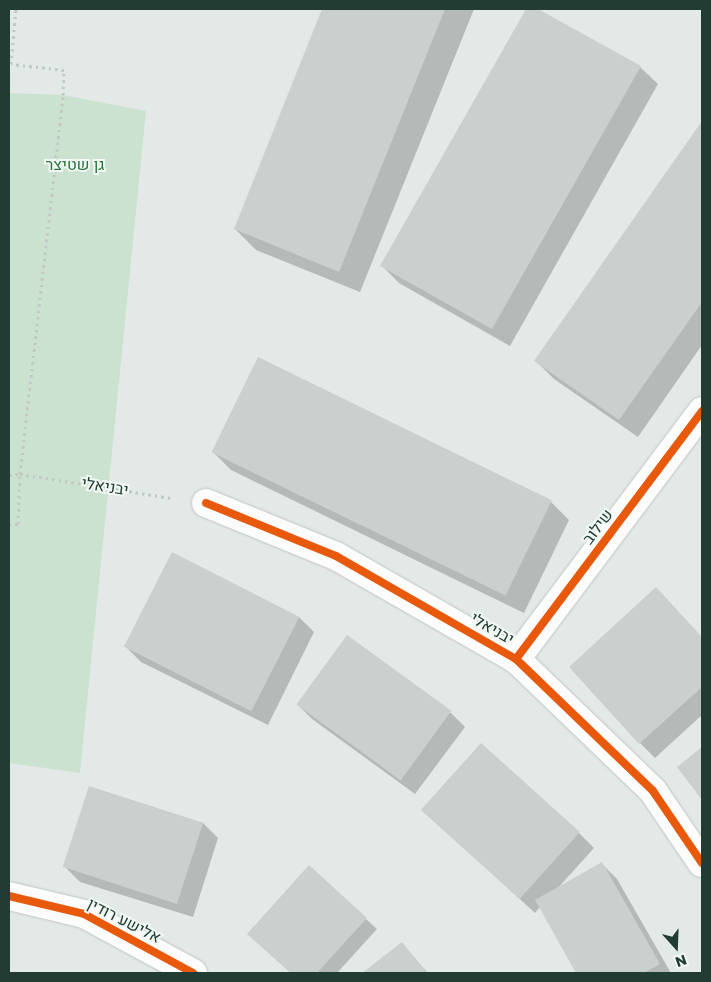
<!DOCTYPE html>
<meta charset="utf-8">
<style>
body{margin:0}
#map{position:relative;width:711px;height:982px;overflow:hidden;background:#e3e9e6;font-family:Poppins,Heebo,sans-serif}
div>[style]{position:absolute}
.green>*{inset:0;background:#cce2d1}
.shadow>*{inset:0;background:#0003}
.building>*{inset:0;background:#cad0cd;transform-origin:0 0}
.path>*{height:3px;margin-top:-1.5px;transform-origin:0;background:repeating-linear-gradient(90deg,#c0c9c4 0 2.5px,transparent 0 6.5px)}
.roads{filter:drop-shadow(0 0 1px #c0c6c3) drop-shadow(0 0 1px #c0c6c3)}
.minor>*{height:28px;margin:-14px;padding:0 14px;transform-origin:14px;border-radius:14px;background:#fbfcfb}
.cycleway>*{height:8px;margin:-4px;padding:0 4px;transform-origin:4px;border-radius:4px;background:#e8590c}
span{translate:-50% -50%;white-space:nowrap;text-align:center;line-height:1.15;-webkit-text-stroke:4px #f1f8f4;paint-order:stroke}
.park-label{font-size:16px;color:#2b7340}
.street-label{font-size:16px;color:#213c32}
.frame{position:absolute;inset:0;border:10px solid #213c32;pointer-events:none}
.north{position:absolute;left:651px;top:922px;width:50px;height:50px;-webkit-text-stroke:4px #f1f8f4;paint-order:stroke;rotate:160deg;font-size:14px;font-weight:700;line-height:20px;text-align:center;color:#213c32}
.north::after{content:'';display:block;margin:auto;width:18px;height:22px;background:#213c32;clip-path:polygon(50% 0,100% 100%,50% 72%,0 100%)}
</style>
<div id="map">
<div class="green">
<div style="clip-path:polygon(9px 93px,63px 95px,146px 111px,80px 773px,9px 763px)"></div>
</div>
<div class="shadow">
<div style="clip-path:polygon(323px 9px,474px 9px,360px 292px,256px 250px,235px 229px)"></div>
<div style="clip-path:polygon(527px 9px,536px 9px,640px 67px,658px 84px,510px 346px,399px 283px,381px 265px)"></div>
<div style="clip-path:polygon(702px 123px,702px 345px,638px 437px,554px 379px,536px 361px)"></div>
<div style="clip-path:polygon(213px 452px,551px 502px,569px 520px,524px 613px,231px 470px)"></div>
<div style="clip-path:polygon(671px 604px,702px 638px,702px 715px,655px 758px,640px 743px)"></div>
<div style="clip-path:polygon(299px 617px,314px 632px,268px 725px,141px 662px,126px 647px)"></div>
<div style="clip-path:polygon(297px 704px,450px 712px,465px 727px,415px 794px,312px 719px)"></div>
<div style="clip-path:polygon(90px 787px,203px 823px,218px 838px,193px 917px,80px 882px,64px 866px)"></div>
<div style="clip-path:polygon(423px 810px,579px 833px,594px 848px,557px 889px,602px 864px,617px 879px,671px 973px,578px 973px,540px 907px,535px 913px)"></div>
<div style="clip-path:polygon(366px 919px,377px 929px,337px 973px,291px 973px,260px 945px)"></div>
<div style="clip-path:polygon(402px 944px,428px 973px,364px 973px)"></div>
</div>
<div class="building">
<div style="clip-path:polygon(322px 9px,445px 9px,339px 272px,234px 229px)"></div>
<div style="clip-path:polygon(526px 9px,538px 9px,641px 66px,492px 329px,380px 266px)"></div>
<div style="clip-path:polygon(702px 121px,702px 302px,619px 420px,534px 361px)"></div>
<div style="left:258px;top:357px;width:327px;height:106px;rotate:26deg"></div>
<div style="left:172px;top:552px;width:143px;height:106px;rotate:27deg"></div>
<div style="clip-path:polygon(656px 587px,702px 637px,702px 687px,639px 744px,569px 667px)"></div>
<div style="left:347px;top:635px;width:129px;height:86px;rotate:36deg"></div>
<div style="left:481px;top:743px;width:133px;height:90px;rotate:42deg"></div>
<div style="clip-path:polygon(702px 747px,702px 800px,677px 767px)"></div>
<div style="left:89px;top:786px;width:120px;height:85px;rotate:18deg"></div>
<div style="clip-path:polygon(602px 862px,660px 964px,644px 973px,576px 973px,535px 900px)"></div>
<div style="clip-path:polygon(309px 865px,367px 918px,317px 973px,291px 973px,247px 934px)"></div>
<div style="clip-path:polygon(402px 942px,427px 973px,362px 973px)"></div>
</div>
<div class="path">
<div style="left:9px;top:475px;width:11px;rotate:-5deg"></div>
<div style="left:20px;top:474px;width:153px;rotate:9deg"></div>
<div style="left:9px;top:524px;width:9px"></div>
<div style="left:18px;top:524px;width:50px;rotate:-87.7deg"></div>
<div style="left:20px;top:474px;width:381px;rotate:-83.5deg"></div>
<div style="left:63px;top:95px;width:25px;rotate:-88deg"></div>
<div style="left:64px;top:70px;width:53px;rotate:-173.5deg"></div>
<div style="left:11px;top:64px;width:55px;rotate:-84.8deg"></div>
</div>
<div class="roads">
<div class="minor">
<div style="left:206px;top:503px;width:140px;rotate:22.2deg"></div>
<div style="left:336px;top:556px;width:207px;rotate:29.8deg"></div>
<div style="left:516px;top:659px;width:190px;rotate:43.9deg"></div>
<div style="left:653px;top:791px;width:87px;rotate:55.8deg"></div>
<div style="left:516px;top:659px;width:310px;rotate:-53.1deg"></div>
<div style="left:9px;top:896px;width:77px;rotate:13.5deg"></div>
<div style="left:84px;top:914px;width:124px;rotate:28.4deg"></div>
</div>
</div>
<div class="cycleway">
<div style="left:206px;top:503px;width:140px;rotate:22.2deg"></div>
<div style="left:336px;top:556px;width:207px;rotate:29.8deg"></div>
<div style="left:516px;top:659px;width:190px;rotate:43.9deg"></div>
<div style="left:653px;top:791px;width:87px;rotate:55.8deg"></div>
<div style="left:516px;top:659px;width:310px;rotate:-53.1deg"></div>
<div style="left:9px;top:896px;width:77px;rotate:13.5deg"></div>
<div style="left:84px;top:914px;width:124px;rotate:28.4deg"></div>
</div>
<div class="park-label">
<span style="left:75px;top:165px">גן שטיצר</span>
</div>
<div class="street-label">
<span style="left:105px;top:487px;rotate:9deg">יבניאלי</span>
<span style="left:598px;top:527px;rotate:-53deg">שילוב</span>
<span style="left:492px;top:629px;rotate:30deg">יבניאלי</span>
<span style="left:124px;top:921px;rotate:27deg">אלישע רודין</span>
</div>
<div class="frame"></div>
<div class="north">N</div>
</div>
